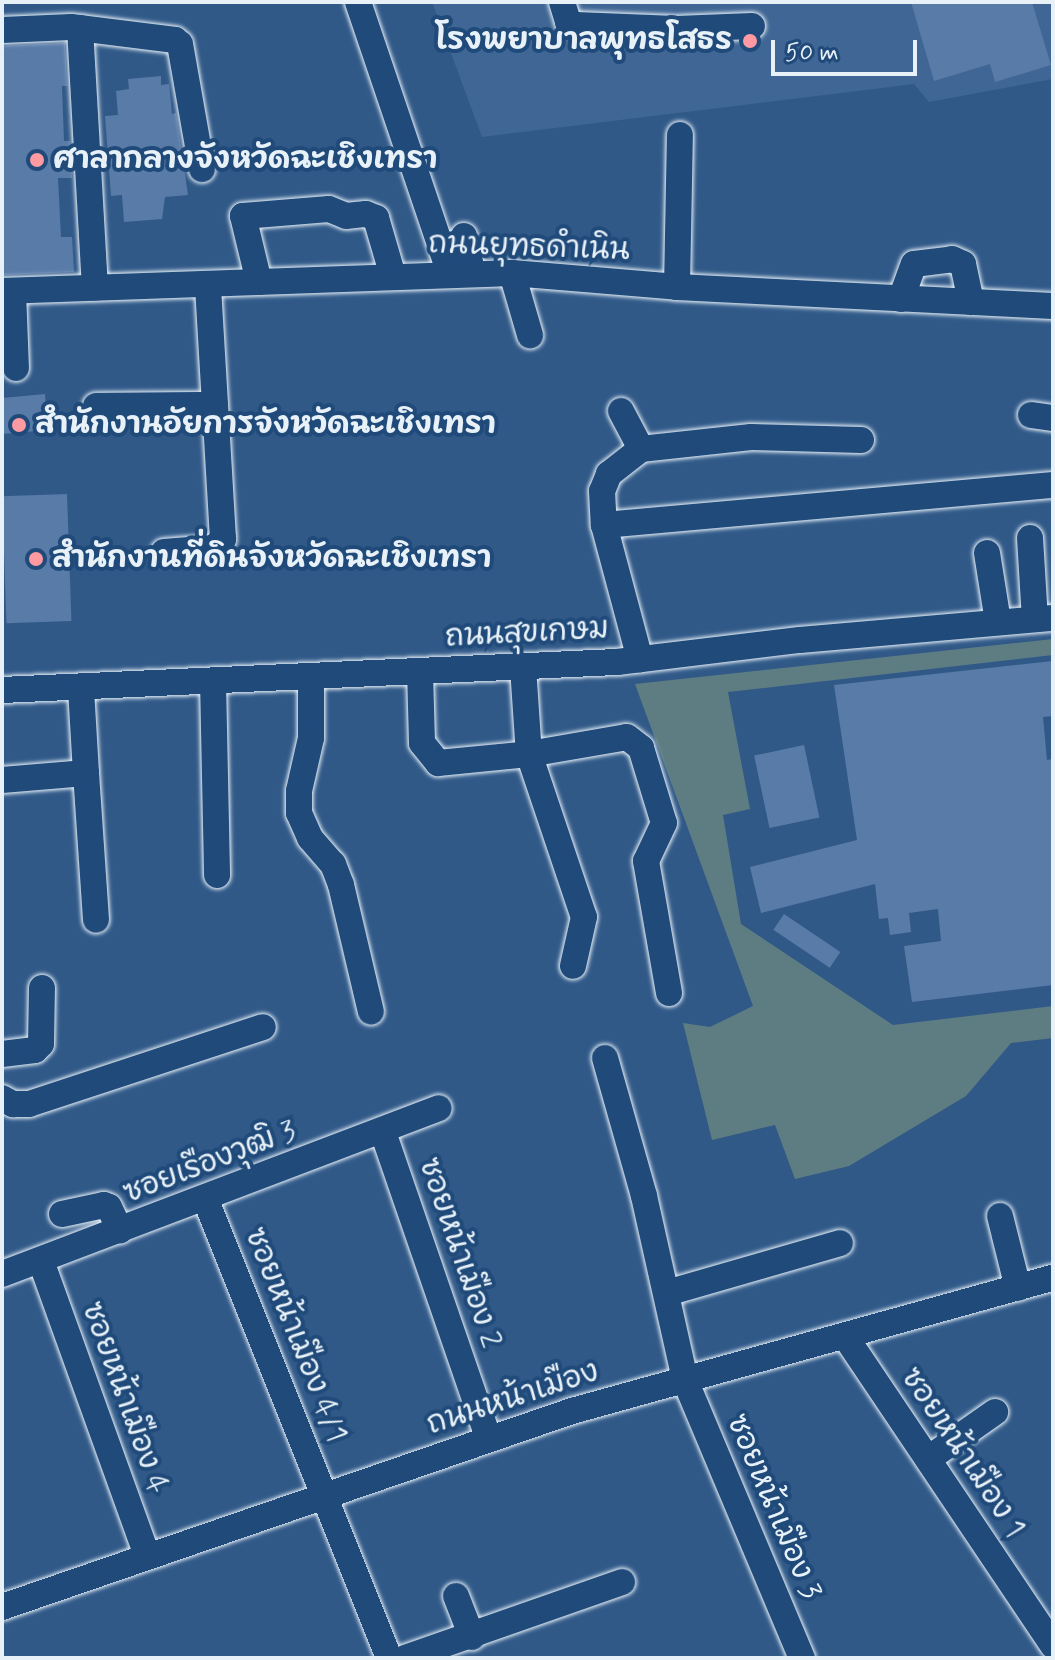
<!DOCTYPE html>
<meta charset="utf-8">
<style>
body{margin:0}
#map{position:relative;width:1055px;height:1660px;overflow:hidden;background:#305988;font-family:Mynerve,"Playpen Sans Thai",sans-serif}
div>[style]{position:absolute}
.built>*{inset:0;background:#3f6694}
.green>*{inset:0;background:#5e7d82}
.building>*{inset:0;background:#597ba8;transform-origin:0 0}
.roads{filter:drop-shadow(0 0 2px #e8f1f8) drop-shadow(0 0 2px #e8f1f8)}
.minor>*{height:26px;margin:-13px;padding:0 13px;transform-origin:13px;border-radius:13px;background:#1f4a7a}
.dots>*{width:22px;height:22px;translate:-50% -50%;box-sizing:border-box;border:4px solid #1f4a7a;border-radius:50%}
span{translate:-50% -50%;white-space:nowrap;text-align:center;line-height:1.15;-webkit-text-stroke:8px #1f4a7a;paint-order:stroke}
.poi-label{font-size:30px;color:#e8f1f8;font-weight:700}
.right{translate:-100% -50%;text-align:right}
.left{translate:0 -50%;text-align:left}
.street-label{font-size:30px;color:#e8f1f8}
.frame{position:absolute;inset:0;border:4px solid #e8f1f8;pointer-events:none}
.scale{position:absolute;left:771px;top:40px;width:146px;height:36px;box-sizing:border-box;border:4px solid #e8f1f8;border-top:0;padding-left:10px;font-size:24px;line-height:28px;white-space:nowrap;color:#e8f1f8;-webkit-text-stroke:6px #1f4a7a;paint-order:stroke}
</style>
<div id="map">
<div class="built">
<div style="clip-path:polygon(432px 2px,1053px 2px,1053px 79px,929px 102px,914px 84px,482px 137px)"></div>
</div>
<div class="green">
<div style="clip-path:polygon(1053px 639px,1053px 655px,728px 692px,750px 809px,723px 815px,741px 924px,893px 1025px,1053px 1006px,1053px 1038px,1011px 1043px,966px 1096px,849px 1166px,795px 1179px,775px 1125px,712px 1140px,683px 1023px,710px 1027px,753px 1006px,635px 684px)"></div>
</div>
<div class="building">
<div style="clip-path:polygon(911px 2px,1032px 2px,1051px 65px,995px 82px,990px 64px,934px 81px)"></div>
<div style="clip-path:polygon(65px 43px,67px 86px,62px 86px,64px 141px,70px 141px,72px 178px,58px 178px,61px 237px,72px 237px,74px 272px,2px 275px,2px 46px)"></div>
<div style="clip-path:polygon(161px 76px,161px 85px,169px 84px,172px 114px,176px 113px,188px 195px,165px 197px,162px 219px,124px 222px,122px 195px,111px 196px,105px 116px,118px 115px,116px 91px,129px 89px,128px 79px)"></div>
<div style="clip-path:polygon(45px 394px,47px 419px,36px 420px,37px 431px,2px 434px,2px 398px)"></div>
<div style="left:67px;top:494px;width:127px;height:65px;rotate:88deg"></div>
<div style="clip-path:polygon(1053px 661px,1053px 716px,1043px 717px,1047px 760px,1053px 759px,1053px 985px,912px 1002px,904px 946px,941px 941px,938px 909px,909px 913px,911px 932px,890px 935px,888px 918px,879px 919px,875px 884px,761px 913px,750px 867px,857px 840px,834px 685px)"></div>
<div style="left:804px;top:745px;width:74px;height:51px;rotate:78deg"></div>
<div style="left:784px;top:914px;width:68px;height:19px;rotate:34deg"></div>
</div>
<div class="roads">
<div class="minor">
<div style="left:358px;top:2px;width:287px;rotate:71.3deg"></div>
<div style="left:562px;top:2px;width:21px;rotate:73deg"></div>
<div style="left:568px;top:22px;width:9px;rotate:21deg"></div>
<div style="left:576px;top:25px;width:100px;rotate:2.3deg"></div>
<div style="left:676px;top:29px;width:76px;rotate:-2.3deg"></div>
<div style="left:80px;top:28px;width:260px;rotate:86.7deg"></div>
<div style="left:2px;top:30px;width:69px;rotate:-2.5deg"></div>
<div style="left:71px;top:27px;width:105px;rotate:7.1deg"></div>
<div style="left:175px;top:40px;width:6px;rotate:39deg"></div>
<div style="left:180px;top:44px;width:127px;rotate:80deg"></div>
<div style="left:464px;top:236px;width:39px;rotate:77deg"></div>
<div style="left:512px;top:273px;width:65px;rotate:73.8deg"></div>
<div style="left:259px;top:282px;width:68px;rotate:-103.6deg"></div>
<div style="left:243px;top:216px;width:86px;rotate:-4.7deg"></div>
<div style="left:329px;top:209px;width:18px;rotate:22deg"></div>
<div style="left:346px;top:216px;width:20px;rotate:-6deg"></div>
<div style="left:366px;top:214px;width:11px;rotate:22deg"></div>
<div style="left:376px;top:218px;width:60px;rotate:73.7deg"></div>
<div style="left:677px;top:287px;width:152px;rotate:-88.9deg"></div>
<div style="left:2px;top:291px;width:510px;rotate:-2.02deg"></div>
<div style="left:512px;top:273px;width:166px;rotate:4.8deg"></div>
<div style="left:677px;top:287px;width:376px;rotate:2.9deg"></div>
<div style="left:13px;top:291px;width:77px;rotate:87.8deg"></div>
<div style="left:901px;top:299px;width:37px;rotate:-70deg"></div>
<div style="left:914px;top:264px;width:38px;rotate:-7deg"></div>
<div style="left:952px;top:259px;width:12px;rotate:24deg"></div>
<div style="left:963px;top:264px;width:39px;rotate:78deg"></div>
<div style="left:96px;top:406px;width:119px;rotate:-0.5deg"></div>
<div style="left:621px;top:411px;width:43px;rotate:62.2deg"></div>
<div style="left:1031px;top:415px;width:22px;rotate:8deg"></div>
<div style="left:861px;top:440px;width:110px;rotate:-178.4deg"></div>
<div style="left:751px;top:437px;width:111px;rotate:173.8deg"></div>
<div style="left:641px;top:449px;width:41px;rotate:142deg"></div>
<div style="left:609px;top:474px;width:18px;rotate:112deg"></div>
<div style="left:602px;top:491px;width:34px;rotate:87deg"></div>
<div style="left:604px;top:525px;width:451px;rotate:-5.1deg"></div>
<div style="left:604px;top:525px;width:139px;rotate:75deg"></div>
<div style="left:1030px;top:538px;width:81px;rotate:86.5deg"></div>
<div style="left:164px;top:552px;width:50px;rotate:-4.6deg"></div>
<div style="left:214px;top:548px;width:13px;rotate:-45deg"></div>
<div style="left:223px;top:539px;width:254px;rotate:-93.4deg"></div>
<div style="left:987px;top:553px;width:70px;rotate:80.9deg"></div>
<div style="left:523px;top:667px;width:87px;rotate:86.1deg"></div>
<div style="left:529px;top:754px;width:172px;rotate:71.4deg"></div>
<div style="left:584px;top:917px;width:50px;rotate:102.7deg"></div>
<div style="left:420px;top:671px;width:72px;rotate:88.4deg"></div>
<div style="left:422px;top:743px;width:26px;rotate:51deg"></div>
<div style="left:438px;top:763px;width:91px;rotate:-5.6deg"></div>
<div style="left:529px;top:754px;width:99px;rotate:-9.8deg"></div>
<div style="left:627px;top:737px;width:18px;rotate:38deg"></div>
<div style="left:641px;top:748px;width:78px;rotate:73deg"></div>
<div style="left:664px;top:823px;width:42px;rotate:115.3deg"></div>
<div style="left:646px;top:861px;width:134px;rotate:80.1deg"></div>
<div style="left:311px;top:676px;width:62px;rotate:90deg"></div>
<div style="left:311px;top:738px;width:54px;rotate:102.8deg"></div>
<div style="left:299px;top:791px;width:22px;rotate:90deg"></div>
<div style="left:299px;top:813px;width:27px;rotate:66deg"></div>
<div style="left:310px;top:838px;width:35px;rotate:49deg"></div>
<div style="left:333px;top:864px;width:22px;rotate:69deg"></div>
<div style="left:341px;top:885px;width:130px;rotate:76.7deg"></div>
<div style="left:213px;top:681px;width:194px;rotate:88.8deg"></div>
<div style="left:2px;top:690px;width:616px;rotate:-2.61deg"></div>
<div style="left:617px;top:662px;width:184px;rotate:-6.9deg"></div>
<div style="left:800px;top:640px;width:254px;rotate:-5deg"></div>
<div style="left:86px;top:773px;width:147px;rotate:86.1deg"></div>
<div style="left:2px;top:780px;width:84px;rotate:-4.8deg"></div>
<div style="left:86px;top:773px;width:85px;rotate:-93.4deg"></div>
<div style="left:2px;top:1054px;width:33px;rotate:-7deg"></div>
<div style="left:35px;top:1050px;width:8px;rotate:-45deg"></div>
<div style="left:41px;top:1044px;width:56px;rotate:-89deg"></div>
<div style="left:605px;top:1058px;width:143px;rotate:74.2deg"></div>
<div style="left:644px;top:1196px;width:189px;rotate:77.4deg"></div>
<div style="left:685px;top:1380px;width:302px;rotate:67.2deg"></div>
<div style="left:2px;top:1098px;width:13px;rotate:29deg"></div>
<div style="left:13px;top:1104px;width:16px"></div>
<div style="left:29px;top:1104px;width:246px;rotate:-18.2deg"></div>
<div style="left:383px;top:1132px;width:325px;rotate:71deg"></div>
<div style="left:205px;top:1198px;width:495px;rotate:68.2deg"></div>
<div style="left:62px;top:1214px;width:43px;rotate:-12.1deg"></div>
<div style="left:104px;top:1205px;width:5px;rotate:22deg"></div>
<div style="left:109px;top:1207px;width:26px;rotate:65deg"></div>
<div style="left:1000px;top:1216px;width:74px;rotate:76deg"></div>
<div style="left:41px;top:1261px;width:313px;rotate:70.2deg"></div>
<div style="left:2px;top:1274px;width:467px;rotate:-20.8deg"></div>
<div style="left:667px;top:1293px;width:180px;rotate:-16.1deg"></div>
<div style="left:845px;top:1336px;width:373px;rotate:56.1deg"></div>
<div style="left:928px;top:1459px;width:82px;rotate:-35deg"></div>
<div style="left:456px;top:1596px;width:44px;rotate:68.7deg"></div>
<div style="left:2px;top:1607px;width:603px;rotate:-18.98deg"></div>
<div style="left:572px;top:1411px;width:499px;rotate:-15.5deg"></div>
<div style="left:405px;top:1658px;width:230px;rotate:-19.3deg"></div>
</div>
</div>
<div class="dots">
<div style="left:750px;top:41px;background:#ff9aa2"></div>
<div style="left:37px;top:160px;background:#ff9aa2"></div>
<div style="left:19px;top:425px;background:#ff9aa2"></div>
<div style="left:36px;top:559px;background:#ff9aa2"></div>
</div>
<div class="poi-label">
<span class="right" style="left:732px;top:41px">โรงพยาบาลพุทธโสธร</span>
<span class="left" style="left:53px;top:160px">ศาลากลางจังหวัดฉะเชิงเทรา</span>
<span class="left" style="left:35px;top:425px">สำนักงานอัยการจังหวัดฉะเชิงเทรา</span>
<span class="left" style="left:52px;top:559px">สำนักงานที่ดินจังหวัดฉะเชิงเทรา</span>
</div>
<div class="street-label">
<span style="left:529px;top:248px;rotate:2deg">ถนนยุทธดำเนิน</span>
<span style="left:527px;top:634px;rotate:-3deg">ถนนสุขเกษม</span>
<span style="left:210px;top:1163px;rotate:-21deg">ซอยเรืองวุฒิ 3</span>
<span style="left:459px;top:1253px;rotate:71deg">ซอยหน้าเมือง 2</span>
<span style="left:295px;top:1335px;rotate:68deg">ซอยหน้าเมือง 4/1</span>
<span style="left:124px;top:1398px;rotate:70deg">ซอยหน้าเมือง 4</span>
<span style="left:513px;top:1399px;rotate:-18deg">ถนนหน้าเมือง</span>
<span style="left:962px;top:1453px;rotate:56deg">ซอยหน้าเมือง 1</span>
<span style="left:773px;top:1507px;rotate:67deg">ซอยหน้าเมือง 3</span>
</div>
<div class="frame"></div>
<div class="scale">50 m</div>
</div>
